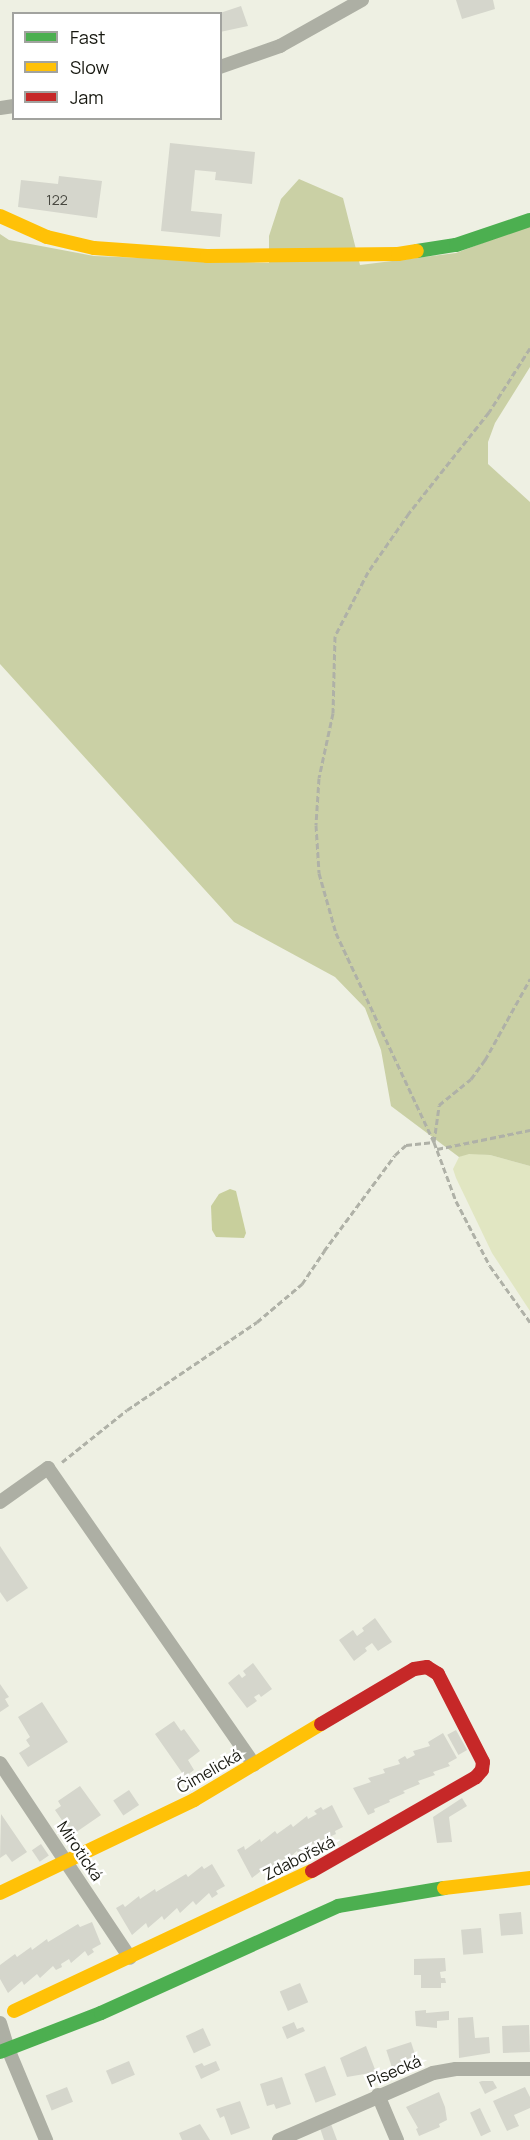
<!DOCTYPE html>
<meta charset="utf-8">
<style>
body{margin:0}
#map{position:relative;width:530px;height:2140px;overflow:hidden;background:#eef0e3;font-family:Manrope,sans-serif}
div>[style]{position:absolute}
.green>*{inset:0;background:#e1e6c2}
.forest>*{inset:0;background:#cad0a5}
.water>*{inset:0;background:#c8cf9c}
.building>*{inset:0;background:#d5d6cc;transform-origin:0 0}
.path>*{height:3px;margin-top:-1.5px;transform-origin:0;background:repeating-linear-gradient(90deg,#afb1a7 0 6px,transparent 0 9px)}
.street>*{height:14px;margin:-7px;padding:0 7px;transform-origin:7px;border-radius:7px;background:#adafa4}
.fast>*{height:14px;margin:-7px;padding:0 7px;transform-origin:7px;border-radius:7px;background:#4caf50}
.slow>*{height:14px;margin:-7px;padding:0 7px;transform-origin:7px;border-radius:7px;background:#ffc107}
.jam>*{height:14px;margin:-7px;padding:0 7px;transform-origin:7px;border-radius:7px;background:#c62828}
span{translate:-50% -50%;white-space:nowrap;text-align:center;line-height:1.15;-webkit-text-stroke:5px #fff;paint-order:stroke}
.number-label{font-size:14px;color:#484840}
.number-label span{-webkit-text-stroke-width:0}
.street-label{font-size:16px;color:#171810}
.legend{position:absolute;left:12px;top:12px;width:210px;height:108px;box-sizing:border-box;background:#fff;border:2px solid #a2a39f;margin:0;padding:8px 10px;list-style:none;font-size:18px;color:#171810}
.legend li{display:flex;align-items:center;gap:12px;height:30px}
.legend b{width:30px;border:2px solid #a2a39f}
</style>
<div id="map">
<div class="green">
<div style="clip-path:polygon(469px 1153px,490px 1155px,530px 1166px,530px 1311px,492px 1253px,456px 1178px,453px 1169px,459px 1157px)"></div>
</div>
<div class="forest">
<div style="clip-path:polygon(299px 179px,343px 198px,360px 265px,456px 253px,530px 225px,530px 367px,495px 423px,488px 442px,488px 464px,530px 502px,530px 1166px,490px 1155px,469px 1154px,459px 1157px,391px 1106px,381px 1050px,365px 1008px,335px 977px,234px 922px,0 664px,0 234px,9px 240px,94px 256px,269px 263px,269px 236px,281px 199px)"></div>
</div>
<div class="water">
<div style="clip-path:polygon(230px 1189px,236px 1191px,246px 1233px,244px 1238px,216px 1237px,212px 1230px,211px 1206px,219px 1194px)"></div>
</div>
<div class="building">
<div style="clip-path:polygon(456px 0,493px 0,495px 9px,462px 19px)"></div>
<div style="clip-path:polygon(241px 6px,248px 26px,220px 32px,220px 13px)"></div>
<div style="clip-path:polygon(170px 143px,255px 152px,252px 184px,215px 180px,216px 172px,195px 170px,191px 211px,222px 214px,220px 237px,161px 231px)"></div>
<div style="clip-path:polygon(59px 176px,102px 181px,97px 218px,18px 207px,21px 180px,58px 184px)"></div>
<div style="clip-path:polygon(0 1546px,28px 1588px,7px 1602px,0 1592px)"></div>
<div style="clip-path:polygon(375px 1618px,392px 1642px,378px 1651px,372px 1643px,365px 1648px,367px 1651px,354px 1661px,339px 1640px,353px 1630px,357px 1636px,364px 1631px,362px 1628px)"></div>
<div style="clip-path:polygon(253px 1663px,272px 1689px,261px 1697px,259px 1694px,254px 1697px,257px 1701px,247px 1708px,228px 1683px,239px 1674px,242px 1678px,246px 1675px,243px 1671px)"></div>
<div style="clip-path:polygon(0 1684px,9px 1697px,5px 1699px,9px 1706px,0 1712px)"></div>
<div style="clip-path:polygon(42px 1702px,68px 1742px,28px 1767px,19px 1753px,30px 1746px,26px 1740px,30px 1737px,18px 1717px)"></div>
<div style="clip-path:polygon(174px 1721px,181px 1731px,184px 1729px,200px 1751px,188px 1760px,194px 1770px,185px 1777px,155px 1734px)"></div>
<div style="left:456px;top:1730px;width:23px;height:10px;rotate:61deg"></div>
<div style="clip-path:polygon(443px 1733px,457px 1758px,448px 1763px,450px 1766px,433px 1772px,435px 1775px,418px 1781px,420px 1784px,403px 1791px,405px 1793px,389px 1800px,390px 1802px,374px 1809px,375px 1812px,368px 1815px,353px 1788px,371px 1782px,368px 1778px,385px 1773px,383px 1769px,400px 1764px,398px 1760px,405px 1756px,407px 1759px,415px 1755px,413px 1751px,430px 1746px,428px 1742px)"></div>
<div style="clip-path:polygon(80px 1786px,101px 1815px,72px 1835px,55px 1810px,61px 1806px,58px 1801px)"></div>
<div style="left:129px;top:1790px;width:18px;height:19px;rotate:56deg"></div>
<div style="clip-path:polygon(462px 1798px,467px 1806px,449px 1817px,452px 1842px,437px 1843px,433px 1817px)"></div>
<div style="clip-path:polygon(332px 1805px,343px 1827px,335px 1831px,336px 1834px,320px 1841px,322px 1844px,315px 1848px,313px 1844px,304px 1848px,306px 1851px,299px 1855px,297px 1851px,283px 1863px,281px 1859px,268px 1870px,266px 1867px,252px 1878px,237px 1850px,244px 1846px,245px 1850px,260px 1839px,261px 1842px,275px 1831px,277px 1834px,291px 1824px,293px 1827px,307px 1816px,308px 1819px,317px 1814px,314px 1811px,321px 1807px,323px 1810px)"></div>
<div style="clip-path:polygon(1px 1814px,27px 1852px,12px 1862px,6px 1854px,0 1858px)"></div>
<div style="left:41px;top:1844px;width:14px;height:11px;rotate:56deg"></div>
<div style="clip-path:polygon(212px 1864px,225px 1886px,216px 1891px,218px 1894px,212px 1898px,209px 1893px,196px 1905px,193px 1901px,180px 1913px,177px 1908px,164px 1920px,162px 1916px,148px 1928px,146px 1923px,132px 1935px,116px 1908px,123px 1904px,125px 1907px,139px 1896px,140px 1899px,155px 1889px,156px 1892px,186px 1874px,188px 1877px,202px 1866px,204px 1869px)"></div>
<div style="left:521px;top:1912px;width:22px;height:22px;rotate:85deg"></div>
<div style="clip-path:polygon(92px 1922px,101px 1944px,92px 1949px,94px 1952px,88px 1956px,85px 1951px,71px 1963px,69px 1959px,61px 1964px,62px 1967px,56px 1970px,53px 1966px,40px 1978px,37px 1974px,24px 1985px,22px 1981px,8px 1993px,0 1979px,0 1965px,15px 1954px,17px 1957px,31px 1947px,32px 1950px,47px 1939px,48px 1942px,78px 1924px,80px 1927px)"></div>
<div style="left:481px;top:1928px;width:25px;height:20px;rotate:85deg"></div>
<div style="clip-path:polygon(445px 1958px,446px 1971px,440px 1972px,441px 1978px,445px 1978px,446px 1983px,441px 1983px,441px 1988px,421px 1988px,421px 1975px,414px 1975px,414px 1959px)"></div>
<div style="left:300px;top:1983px;width:21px;height:22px;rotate:67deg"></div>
<div style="clip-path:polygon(426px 2010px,426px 2013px,449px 2011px,449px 2020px,437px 2021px,437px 2028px,416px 2026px,415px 2011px)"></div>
<div style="clip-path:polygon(473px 2017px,475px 2038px,489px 2037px,490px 2053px,459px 2058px,458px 2018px)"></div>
<div style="clip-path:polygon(294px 2022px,297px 2029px,303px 2027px,305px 2031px,287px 2039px,282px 2027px)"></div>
<div style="left:529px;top:2025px;width:27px;height:27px;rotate:88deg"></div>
<div style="left:203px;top:2028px;width:19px;height:19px;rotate:65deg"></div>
<div style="left:411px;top:2042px;width:20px;height:26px;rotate:72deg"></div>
<div style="clip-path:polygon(366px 2046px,376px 2072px,347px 2077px,340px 2058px)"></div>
<div style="left:129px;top:2061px;width:15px;height:25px;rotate:67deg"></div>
<div style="clip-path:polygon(216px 2061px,220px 2070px,201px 2079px,195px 2066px,202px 2063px,204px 2066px)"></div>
<div style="left:325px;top:2066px;width:31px;height:22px;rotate:69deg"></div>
<div style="clip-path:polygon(282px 2077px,291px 2104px,276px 2109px,274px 2104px,267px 2106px,260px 2084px)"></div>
<div style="clip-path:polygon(482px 2081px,493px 2081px,497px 2088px,485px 2094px,479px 2082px)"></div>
<div style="left:67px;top:2087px;width:16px;height:23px;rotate:68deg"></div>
<div style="clip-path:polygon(525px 2087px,530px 2097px,530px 2108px,514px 2115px,519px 2126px,507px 2131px,493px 2101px)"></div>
<div style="clip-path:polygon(439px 2092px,445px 2107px,447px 2120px,439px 2124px,440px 2127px,419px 2136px,416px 2129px,418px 2128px,406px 2107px)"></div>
<div style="clip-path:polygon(240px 2101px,250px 2128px,231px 2135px,224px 2116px,220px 2118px,216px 2109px)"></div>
<div style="left:480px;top:2108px;width:26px;height:11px;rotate:65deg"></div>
<div style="clip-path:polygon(200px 2124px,210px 2140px,182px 2140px,179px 2133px)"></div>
<div style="clip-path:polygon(331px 2124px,337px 2140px,324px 2140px,320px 2128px)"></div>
</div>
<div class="path">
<div style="left:530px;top:348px;width:76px;rotate:122.6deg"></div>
<div style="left:489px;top:412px;width:129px;rotate:128.4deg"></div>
<div style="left:409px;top:513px;width:72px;rotate:124.8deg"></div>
<div style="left:368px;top:572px;width:72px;rotate:117.3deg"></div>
<div style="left:335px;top:636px;width:77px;rotate:91.5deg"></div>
<div style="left:333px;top:713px;width:66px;rotate:102.2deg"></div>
<div style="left:319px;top:778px;width:47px;rotate:93.7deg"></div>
<div style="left:316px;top:825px;width:48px;rotate:86.4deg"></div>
<div style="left:319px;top:873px;width:62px;rotate:74.2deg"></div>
<div style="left:336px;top:933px;width:231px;rotate:64.9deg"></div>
<div style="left:434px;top:1142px;width:63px;rotate:69.6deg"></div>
<div style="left:456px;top:1201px;width:73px;rotate:62.4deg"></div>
<div style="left:490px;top:1266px;width:69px;rotate:54.5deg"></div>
<div style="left:437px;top:1149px;width:95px;rotate:-11.5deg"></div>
<div style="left:62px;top:1462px;width:83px;rotate:-38.7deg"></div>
<div style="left:127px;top:1410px;width:157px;rotate:-34.1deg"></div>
<div style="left:257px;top:1322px;width:59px;rotate:-40.2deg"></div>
<div style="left:302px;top:1284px;width:40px;rotate:-56deg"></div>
<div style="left:324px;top:1251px;width:119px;rotate:-53.5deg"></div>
<div style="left:395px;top:1155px;width:15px;rotate:-42deg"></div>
<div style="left:406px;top:1145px;width:28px;rotate:-6deg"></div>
<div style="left:434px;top:1142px;width:37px;rotate:-82deg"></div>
<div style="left:439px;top:1105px;width:41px;rotate:-39.1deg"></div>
<div style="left:471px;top:1079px;width:24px;rotate:-54deg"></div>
<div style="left:485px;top:1060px;width:93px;rotate:-60.9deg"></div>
</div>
<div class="street">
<div style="left:220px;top:67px;width:64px;rotate:-19.3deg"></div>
<div style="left:280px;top:46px;width:94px;rotate:-29.3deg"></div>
<div style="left:0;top:108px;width:14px;rotate:-8deg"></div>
<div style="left:0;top:1502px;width:59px;rotate:-35.3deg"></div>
<div style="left:48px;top:1468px;width:361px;rotate:55.2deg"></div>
<div style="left:0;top:1763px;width:234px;rotate:56.3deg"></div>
<div style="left:0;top:2023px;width:27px;rotate:73deg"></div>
<div style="left:8px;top:2049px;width:99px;rotate:67.3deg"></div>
<div style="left:378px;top:2095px;width:49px;rotate:67.1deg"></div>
<div style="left:279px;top:2140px;width:168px;rotate:-23.5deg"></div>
<div style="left:433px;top:2073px;width:23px;rotate:-10deg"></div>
<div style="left:456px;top:2069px;width:74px"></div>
</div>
<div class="fast">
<div style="left:417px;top:251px;width:39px;rotate:-9deg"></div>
<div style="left:456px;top:245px;width:78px;rotate:-18.7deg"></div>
<div style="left:0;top:2052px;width:108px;rotate:-21.1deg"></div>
<div style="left:101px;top:2013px;width:260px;rotate:-24.3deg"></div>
<div style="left:338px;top:1906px;width:108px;rotate:-9.6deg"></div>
</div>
<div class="slow">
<div style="left:0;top:216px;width:51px;rotate:24.1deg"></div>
<div style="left:47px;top:237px;width:48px;rotate:13.2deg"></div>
<div style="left:94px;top:248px;width:113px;rotate:4deg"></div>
<div style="left:207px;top:256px;width:191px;rotate:-0.6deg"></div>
<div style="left:398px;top:254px;width:19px;rotate:-9deg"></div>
<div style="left:444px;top:1888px;width:87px;rotate:-6.6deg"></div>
<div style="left:0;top:1893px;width:215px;rotate:-25.6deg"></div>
<div style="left:194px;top:1800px;width:148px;rotate:-30.9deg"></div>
<div style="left:14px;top:2011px;width:329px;rotate:-25.2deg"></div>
</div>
<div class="jam">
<div style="left:312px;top:1871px;width:189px;rotate:-29.8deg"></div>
<div style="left:476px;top:1777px;width:9px;rotate:-49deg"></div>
<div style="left:482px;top:1770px;width:8px;rotate:-83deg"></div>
<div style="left:483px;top:1762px;width:99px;rotate:-117.1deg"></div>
<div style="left:438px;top:1674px;width:13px;rotate:-148deg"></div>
<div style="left:427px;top:1667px;width:13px;rotate:171deg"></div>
<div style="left:414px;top:1669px;width:108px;rotate:149.4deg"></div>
</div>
<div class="number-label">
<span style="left:57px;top:200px">122</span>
</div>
<div class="street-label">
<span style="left:209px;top:1771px;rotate:-30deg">Čimelická</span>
<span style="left:80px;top:1851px;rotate:56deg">Mirotická</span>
<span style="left:299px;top:1858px;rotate:-27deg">Zdabořská</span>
<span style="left:394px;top:2071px;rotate:-23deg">Písecká</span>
</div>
<ul class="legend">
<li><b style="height:8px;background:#4caf50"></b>Fast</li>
<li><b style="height:8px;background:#ffc107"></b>Slow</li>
<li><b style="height:8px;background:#c62828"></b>Jam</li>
</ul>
</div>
